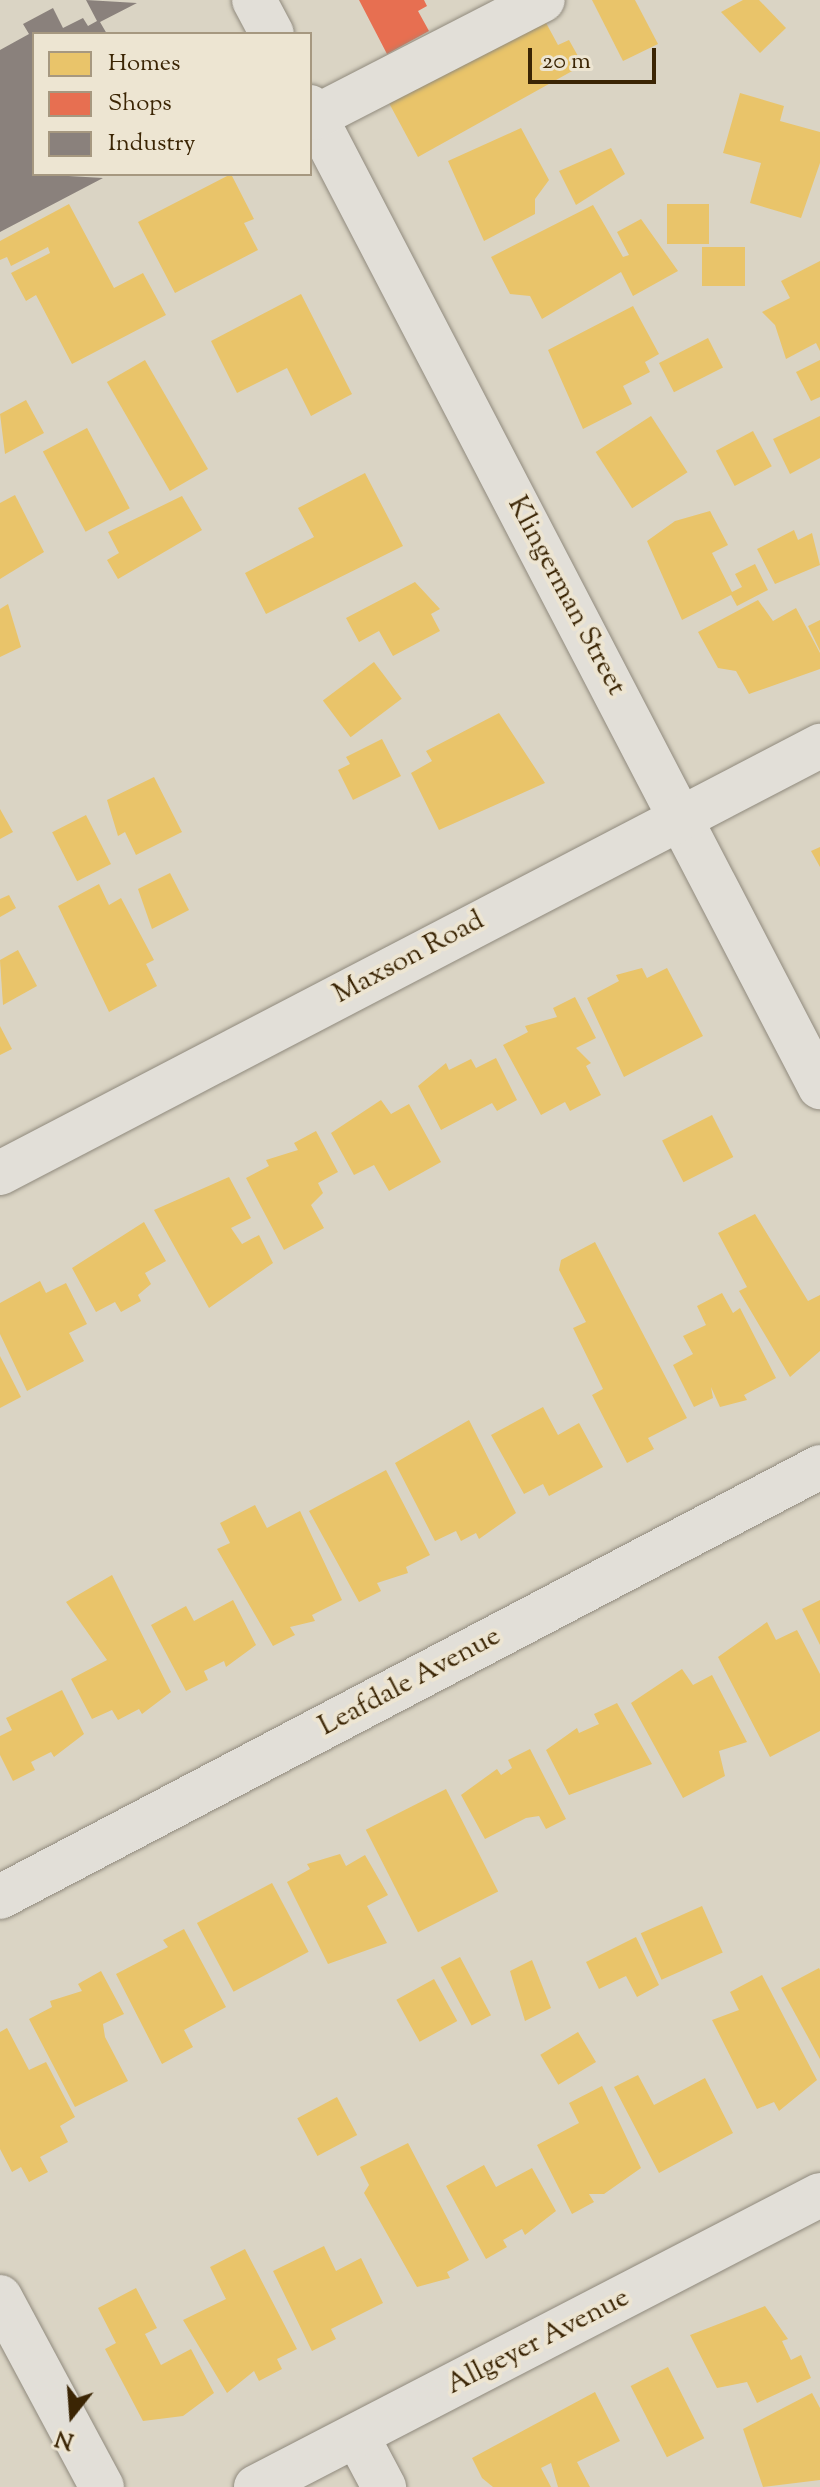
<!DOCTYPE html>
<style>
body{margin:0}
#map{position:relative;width:820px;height:2487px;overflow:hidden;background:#dad4c4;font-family:"Sorts Mill Goudy",serif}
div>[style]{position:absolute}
.homes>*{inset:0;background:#e9c46a;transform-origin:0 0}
.shops>*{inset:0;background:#e76f51}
.industry>*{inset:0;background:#8a817c}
.roads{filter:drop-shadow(0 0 2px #908a7d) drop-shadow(0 0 2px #908a7d)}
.minor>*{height:44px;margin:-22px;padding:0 22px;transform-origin:22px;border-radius:22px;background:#e2dfd8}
span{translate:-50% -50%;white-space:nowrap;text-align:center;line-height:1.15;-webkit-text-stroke:8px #ede5d2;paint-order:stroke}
.street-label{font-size:28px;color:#3b2504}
.legend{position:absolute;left:32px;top:32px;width:280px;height:144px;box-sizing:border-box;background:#ede5d2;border:2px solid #a69880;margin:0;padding:10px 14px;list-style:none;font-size:24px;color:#3b2504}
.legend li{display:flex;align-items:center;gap:16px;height:40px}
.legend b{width:40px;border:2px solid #a69880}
.north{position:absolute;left:32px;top:2375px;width:80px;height:80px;-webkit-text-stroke:6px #ede5d2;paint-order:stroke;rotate:197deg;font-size:22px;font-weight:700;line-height:32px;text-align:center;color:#3b2504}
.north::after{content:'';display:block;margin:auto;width:28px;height:36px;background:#3b2504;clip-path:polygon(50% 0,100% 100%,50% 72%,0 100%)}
.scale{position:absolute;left:528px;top:48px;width:128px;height:36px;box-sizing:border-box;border:4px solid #3b2504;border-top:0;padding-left:10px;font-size:24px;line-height:28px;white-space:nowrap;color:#3b2504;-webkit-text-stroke:6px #ede5d2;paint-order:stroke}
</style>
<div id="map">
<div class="homes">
<div style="clip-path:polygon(592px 0,635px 0,658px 44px,623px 61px)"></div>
<div style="clip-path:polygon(743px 0,759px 0,786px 28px,760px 53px,721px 12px)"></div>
<div style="clip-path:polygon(545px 21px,558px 45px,569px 40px,583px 65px,418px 157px,389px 103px)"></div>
<div style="clip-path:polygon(740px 93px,784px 106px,780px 121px,820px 132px,820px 163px,801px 218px,750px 203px,761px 163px,723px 153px)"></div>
<div style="clip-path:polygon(521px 128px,549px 180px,535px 199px,535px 214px,484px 241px,448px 161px)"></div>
<div style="clip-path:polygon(611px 148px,625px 174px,576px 205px,559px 171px)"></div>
<div style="clip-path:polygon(231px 174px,254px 219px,244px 223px,258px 250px,175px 293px,138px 222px)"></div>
<div style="clip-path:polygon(69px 204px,114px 288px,143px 273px,166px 315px,72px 364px,36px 295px,26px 301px,11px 273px,50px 253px,48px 247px,11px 266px,7px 257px,0 260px,0 241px)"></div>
<div style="left:667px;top:204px;width:42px;height:40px"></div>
<div style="clip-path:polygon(593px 205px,623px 257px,629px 255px,617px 232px,641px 219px,678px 271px,633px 296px,621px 272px,542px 319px,530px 296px,510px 294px,491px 257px)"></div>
<div style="left:702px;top:247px;width:43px;height:39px"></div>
<div style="clip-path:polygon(820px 261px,820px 351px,816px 343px,786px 359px,775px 325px,762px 312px,790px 298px,781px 281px)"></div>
<div style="clip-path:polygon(301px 294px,352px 394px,311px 416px,287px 368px,237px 393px,211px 341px)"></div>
<div style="clip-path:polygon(633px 306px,659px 354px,645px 362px,650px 372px,623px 386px,632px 404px,583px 429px,548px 350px)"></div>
<div style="left:708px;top:338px;width:33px;height:55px;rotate:63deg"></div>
<div style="left:145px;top:360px;width:126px;height:44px;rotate:60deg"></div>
<div style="clip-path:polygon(820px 360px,820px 397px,811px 401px,796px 372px)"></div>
<div style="clip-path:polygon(26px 400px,44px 433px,5px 454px,0 414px)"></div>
<div style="left:651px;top:416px;width:67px;height:66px;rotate:57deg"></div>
<div style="clip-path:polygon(820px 416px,820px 458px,790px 474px,773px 439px)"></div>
<div style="left:87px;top:428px;width:91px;height:50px;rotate:62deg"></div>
<div style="left:753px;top:431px;width:40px;height:42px;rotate:62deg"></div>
<div style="clip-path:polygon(365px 473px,403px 546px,266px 614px,245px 573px,314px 537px,298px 508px)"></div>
<div style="clip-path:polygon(15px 495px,44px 552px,0 579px,0 503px)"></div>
<div style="clip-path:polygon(182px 496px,202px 530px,118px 579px,107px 560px,119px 553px,108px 532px)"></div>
<div style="clip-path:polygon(710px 511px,728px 545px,712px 553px,732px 592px,742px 587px,735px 574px,755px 564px,768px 590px,737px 606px,731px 595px,682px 620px,647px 541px,675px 521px)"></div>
<div style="clip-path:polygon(794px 530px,798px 540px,812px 533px,820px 565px,775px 584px,757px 549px)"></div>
<div style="clip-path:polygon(415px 582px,440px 609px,431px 614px,440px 631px,393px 656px,379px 631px,359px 642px,346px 618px)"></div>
<div style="clip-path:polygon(758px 600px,773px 621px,796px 608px,820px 653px,820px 669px,749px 694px,736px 671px,718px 668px,698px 632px)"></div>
<div style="clip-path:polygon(8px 604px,21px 647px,0 657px,0 609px)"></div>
<div style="clip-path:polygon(820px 620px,820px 651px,808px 626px)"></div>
<div style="left:374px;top:662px;width:46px;height:64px;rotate:53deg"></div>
<div style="clip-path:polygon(499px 713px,545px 783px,439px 830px,411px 773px,432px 761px,426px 751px)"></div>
<div style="clip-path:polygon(382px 739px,401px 776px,353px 800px,338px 770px,350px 764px,346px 757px)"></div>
<div style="clip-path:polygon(154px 777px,182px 832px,136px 855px,125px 832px,118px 836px,107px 800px)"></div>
<div style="clip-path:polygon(0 809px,13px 832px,0 839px)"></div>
<div style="left:86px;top:815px;width:55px;height:38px;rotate:63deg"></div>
<div style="clip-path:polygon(820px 847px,820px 867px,811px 851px)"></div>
<div style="clip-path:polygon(170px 873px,189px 910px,152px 929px,138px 889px)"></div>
<div style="clip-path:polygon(99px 884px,109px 905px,121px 898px,154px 960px,146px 964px,157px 986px,109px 1012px,58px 906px)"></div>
<div style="clip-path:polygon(9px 895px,16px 908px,0 917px,0 899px)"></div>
<div style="clip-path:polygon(18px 950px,37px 986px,3px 1005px,0 960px)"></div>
<div style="clip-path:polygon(642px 968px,647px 978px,667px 968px,703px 1036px,624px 1077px,587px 998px,619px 981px,616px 975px)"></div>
<div style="clip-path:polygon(575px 997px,596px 1038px,576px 1048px,591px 1063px,586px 1066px,601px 1095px,570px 1111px,565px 1102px,541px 1115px,503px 1045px,528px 1032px,525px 1026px,557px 1017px,553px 1008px)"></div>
<div style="clip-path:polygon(0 1026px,12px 1049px,0 1055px)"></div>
<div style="clip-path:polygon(496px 1058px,517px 1100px,497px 1111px,492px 1103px,441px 1130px,418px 1086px,446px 1063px,449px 1070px,471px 1059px,476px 1068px)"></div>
<div style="clip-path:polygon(381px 1100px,391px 1114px,409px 1104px,441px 1162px,389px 1191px,374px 1165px,354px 1175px,331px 1133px)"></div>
<div style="left:712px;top:1115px;width:47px;height:56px;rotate:63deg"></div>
<div style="clip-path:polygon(316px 1131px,338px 1172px,318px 1183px,323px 1193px,311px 1205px,324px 1228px,284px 1250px,246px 1178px,269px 1166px,266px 1160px,298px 1150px,294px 1143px)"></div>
<div style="clip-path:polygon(229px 1177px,251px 1218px,231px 1228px,242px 1244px,259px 1235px,273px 1263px,209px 1308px,154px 1210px)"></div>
<div style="clip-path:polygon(755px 1214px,808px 1301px,820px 1295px,820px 1351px,790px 1377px,739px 1291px,747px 1287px,718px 1233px)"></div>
<div style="clip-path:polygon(144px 1222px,166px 1261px,145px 1273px,151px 1284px,138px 1295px,141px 1301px,121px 1312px,115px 1302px,96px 1312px,72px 1268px)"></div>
<div style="clip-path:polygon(595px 1242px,687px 1418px,648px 1438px,654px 1449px,627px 1463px,592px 1395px,603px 1389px,573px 1328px,586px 1322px,559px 1270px,561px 1260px)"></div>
<div style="clip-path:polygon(40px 1281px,46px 1293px,66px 1283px,87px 1324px,69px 1333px,84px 1361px,27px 1391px,0 1334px,0 1303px)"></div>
<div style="clip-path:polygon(722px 1293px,733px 1313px,740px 1308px,776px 1378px,744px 1395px,747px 1400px,720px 1407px,711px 1387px,713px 1398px,694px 1407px,673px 1365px,693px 1354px,683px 1336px,706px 1325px,697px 1306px)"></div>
<div style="clip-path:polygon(0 1356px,21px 1397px,0 1408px)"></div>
<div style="clip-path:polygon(543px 1407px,558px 1435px,579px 1423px,603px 1467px,549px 1496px,543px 1484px,524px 1494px,491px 1435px)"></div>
<div style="clip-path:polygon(469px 1420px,516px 1513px,479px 1539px,476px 1533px,461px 1541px,456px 1531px,435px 1541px,395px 1463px)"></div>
<div style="clip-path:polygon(386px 1470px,430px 1555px,406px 1567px,408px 1573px,377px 1583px,381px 1591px,359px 1602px,309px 1511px)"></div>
<div style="clip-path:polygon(255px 1505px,267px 1528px,300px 1511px,342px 1600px,312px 1615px,315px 1621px,290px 1627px,295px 1635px,273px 1646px,217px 1549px,230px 1543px,220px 1523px)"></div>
<div style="clip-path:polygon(112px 1575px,171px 1692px,142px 1714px,139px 1709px,118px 1720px,112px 1710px,92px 1719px,71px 1679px,107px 1660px,66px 1602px)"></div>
<div style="clip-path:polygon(233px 1600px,256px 1645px,226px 1667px,224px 1661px,204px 1671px,208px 1680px,186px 1691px,151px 1625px,186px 1606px,194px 1621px)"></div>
<div style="clip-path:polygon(820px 1600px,820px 1645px,802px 1609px)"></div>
<div style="clip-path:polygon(767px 1622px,776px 1640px,797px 1630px,820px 1674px,820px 1731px,770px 1757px,718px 1657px)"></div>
<div style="clip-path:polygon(682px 1669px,693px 1685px,712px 1675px,747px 1742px,719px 1751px,725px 1776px,683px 1798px,631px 1703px)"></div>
<div style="clip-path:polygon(62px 1690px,84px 1734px,54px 1757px,51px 1752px,31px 1762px,35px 1770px,13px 1781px,0 1755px,0 1736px,12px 1730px,6px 1718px)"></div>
<div style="clip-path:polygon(617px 1703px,652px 1764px,569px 1795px,546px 1750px,577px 1728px,579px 1733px,599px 1724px,594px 1714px)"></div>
<div style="clip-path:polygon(530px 1749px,566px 1819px,546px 1829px,539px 1816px,526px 1818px,485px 1839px,461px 1795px,497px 1769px,501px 1775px,512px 1768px,508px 1760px)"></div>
<div style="left:446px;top:1789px;width:115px;height:90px;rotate:63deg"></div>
<div style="clip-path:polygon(340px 1854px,346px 1866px,365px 1855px,388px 1895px,367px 1906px,387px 1943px,328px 1964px,287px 1882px,310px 1869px,307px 1864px)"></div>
<div style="left:272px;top:1883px;width:78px;height:85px;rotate:62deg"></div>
<div style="left:702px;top:1906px;width:51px;height:67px;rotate:66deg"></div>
<div style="clip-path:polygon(184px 1929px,226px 2007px,184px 2030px,193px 2047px,162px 2064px,116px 1974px,168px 1947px,163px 1940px)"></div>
<div style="clip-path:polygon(636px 1937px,659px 1985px,637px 1997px,626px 1976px,599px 1989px,586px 1962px)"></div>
<div style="left:460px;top:1957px;width:66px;height:22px;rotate:62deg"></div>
<div style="clip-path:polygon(532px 1960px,551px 2008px,525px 2021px,510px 1971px)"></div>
<div style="clip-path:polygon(819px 1968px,820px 1970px,820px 2059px,781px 1988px)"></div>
<div style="clip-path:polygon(101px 1971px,124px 2014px,103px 2024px,105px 2037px,128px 2081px,75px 2107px,29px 2019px,52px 2007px,50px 2001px,82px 1991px,78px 1984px)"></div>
<div style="clip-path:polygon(762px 1975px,817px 2080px,779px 2111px,774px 2102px,757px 2109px,712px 2020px,739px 2010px,730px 1992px)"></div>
<div style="left:434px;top:1979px;width:48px;height:43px;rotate:61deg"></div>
<div style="clip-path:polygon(7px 2028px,29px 2070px,46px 2062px,75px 2117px,60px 2126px,68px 2142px,40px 2157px,48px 2172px,29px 2182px,21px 2167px,12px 2172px,0 2149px,0 2032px)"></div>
<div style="left:578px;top:2032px;width:35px;height:44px;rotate:59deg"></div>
<div style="clip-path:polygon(638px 2075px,654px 2105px,705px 2078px,733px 2133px,659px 2173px,614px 2087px)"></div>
<div style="clip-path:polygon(602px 2086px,641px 2168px,604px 2194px,589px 2194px,594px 2202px,572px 2214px,537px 2145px,579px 2123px,569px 2103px)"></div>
<div style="left:337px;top:2097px;width:43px;height:45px;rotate:62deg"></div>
<div style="clip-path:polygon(408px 2143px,469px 2260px,447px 2272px,450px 2278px,417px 2287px,364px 2193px,369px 2185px,360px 2167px)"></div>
<div style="clip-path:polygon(484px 2165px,496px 2187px,532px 2168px,556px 2211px,525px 2235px,522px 2229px,503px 2240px,507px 2247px,486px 2259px,446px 2186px)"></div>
<div style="clip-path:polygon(324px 2246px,336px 2271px,361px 2258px,383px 2303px,331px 2329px,336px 2339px,312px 2351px,273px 2271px)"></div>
<div style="clip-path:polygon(245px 2249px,297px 2349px,277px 2359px,282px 2369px,259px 2381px,254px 2371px,227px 2393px,183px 2320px,226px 2299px,210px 2267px)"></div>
<div style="clip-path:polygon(136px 2288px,157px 2328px,145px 2334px,161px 2365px,191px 2349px,214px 2393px,183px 2416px,143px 2421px,105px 2349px,116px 2343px,98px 2308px)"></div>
<div style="clip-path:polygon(765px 2306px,788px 2339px,782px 2341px,791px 2360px,801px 2355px,811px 2378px,757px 2403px,747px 2382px,717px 2388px,690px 2335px)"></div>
<div style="left:668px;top:2367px;width:80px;height:42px;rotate:63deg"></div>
<div style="clip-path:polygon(595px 2392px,620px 2441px,577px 2462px,590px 2487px,558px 2487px,551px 2463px,541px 2468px,551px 2487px,493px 2487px,482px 2478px,472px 2458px)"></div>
<div style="clip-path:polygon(812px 2393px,820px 2408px,820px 2480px,763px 2487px,743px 2429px)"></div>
</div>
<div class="shops">
<div style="clip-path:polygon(359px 0,424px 0,427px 6px,418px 11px,429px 31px,387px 54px)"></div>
</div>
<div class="industry">
<div style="clip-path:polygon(86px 0,137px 3px,100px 22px,107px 34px,34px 34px,34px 174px,103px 178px,0 232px,0 50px,29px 34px,23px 24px,53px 8px,63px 28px,83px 18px,88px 26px,97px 21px)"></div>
</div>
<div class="roads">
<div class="minor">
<div style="left:254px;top:0;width:38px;rotate:62deg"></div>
<div style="left:310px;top:107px;width:1105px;rotate:62.51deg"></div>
<div style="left:315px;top:117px;width:256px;rotate:-27.2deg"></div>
<div style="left:0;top:1173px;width:925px;rotate:-27.51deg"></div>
<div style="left:0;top:1897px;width:926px;rotate:-27.67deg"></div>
<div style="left:0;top:2297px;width:216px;rotate:61.8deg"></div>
<div style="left:357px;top:2436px;width:58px;rotate:62.1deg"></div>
<div style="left:256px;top:2487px;width:635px;rotate:-27.37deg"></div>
</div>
</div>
<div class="street-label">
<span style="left:566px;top:596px;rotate:62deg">Klingerman Street</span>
<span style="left:409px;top:958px;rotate:-28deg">Maxson Road</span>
<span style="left:410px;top:1682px;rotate:-28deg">Leafdale Avenue</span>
<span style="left:538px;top:2342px;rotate:-27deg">Allgeyer Avenue</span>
</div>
<ul class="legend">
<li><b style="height:22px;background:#e9c46a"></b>Homes</li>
<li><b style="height:22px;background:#e76f51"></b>Shops</li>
<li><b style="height:22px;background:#8a817c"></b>Industry</li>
</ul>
<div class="north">N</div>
<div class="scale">20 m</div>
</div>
